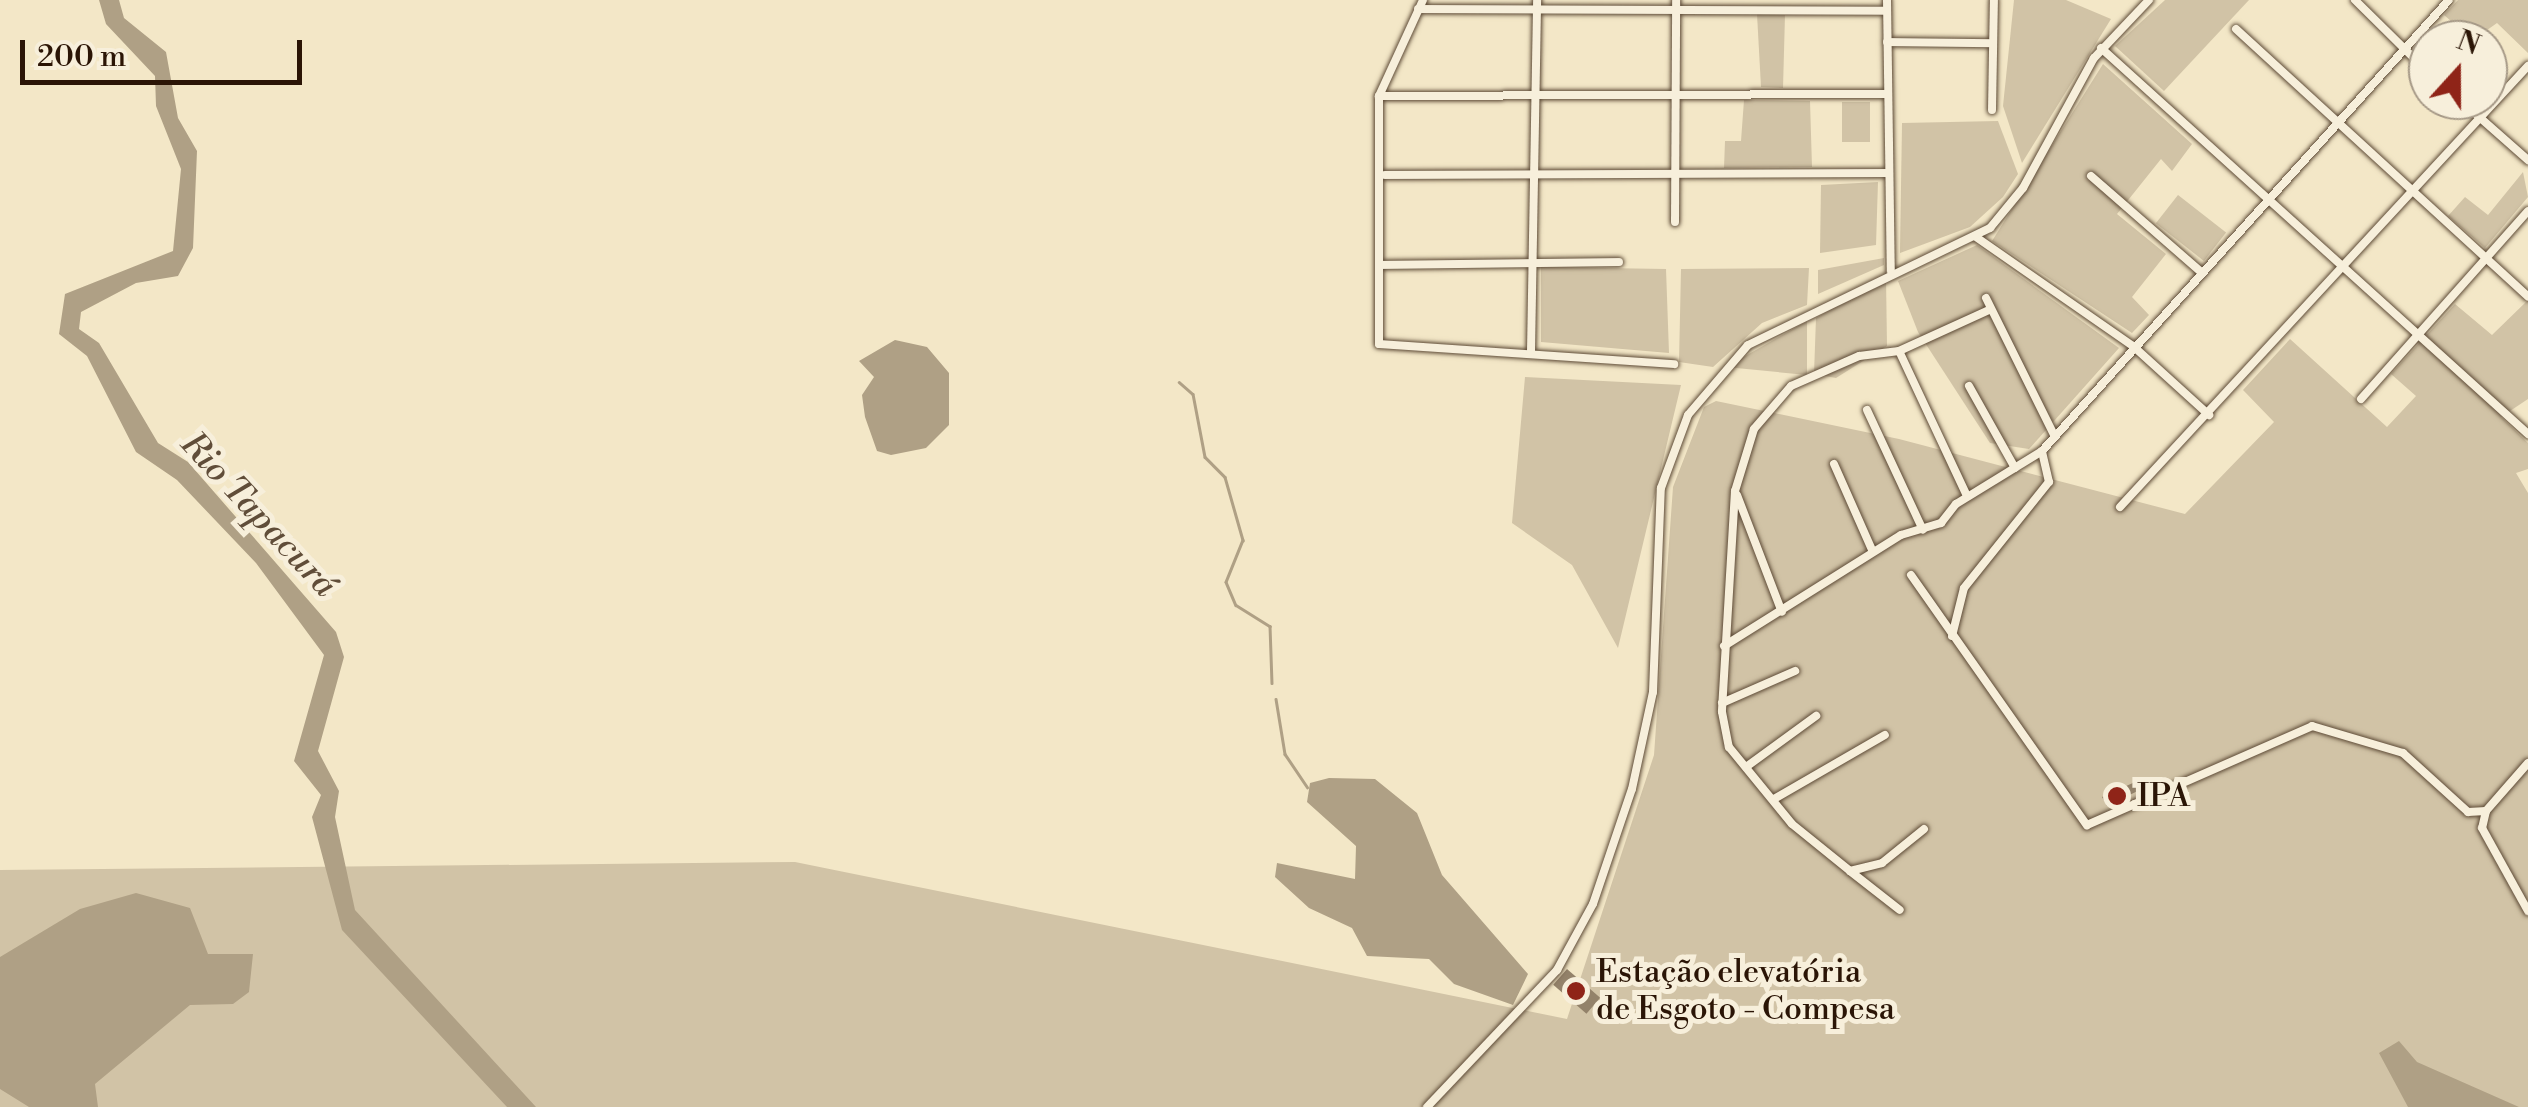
<!DOCTYPE html>
<meta charset="utf-8">
<style>
body{margin:0}
#map{position:relative;width:2528px;height:1107px;overflow:hidden;background:#f3e7c7;font-family:"Libre Bodoni",serif}
div>[style]{position:absolute}
.green>*{inset:0;background:#d1c3a6;transform-origin:0 0}
.water>*{inset:0;background:#afa085}
.stream>*{height:2.5px;margin:-1.25px;padding:0 1.25px;transform-origin:1.25px;border-radius:1.25px;background:#afa085}
.building>*{inset:0;background:#93826a;transform-origin:0 0}
.roads{filter:drop-shadow(0 0 2px #5d4a36) drop-shadow(0 0 2px #5d4a36)}
.street>*{height:8px;margin:-4px;padding:0 4px;transform-origin:4px;border-radius:4px;background:#f7efdb}
.dots>*{width:28px;height:28px;translate:-50% -50%;box-sizing:border-box;border:5px solid #f7efdb;border-radius:50%}
span{translate:-50% -50%;white-space:nowrap;text-align:center;line-height:1.15;-webkit-text-stroke:10px #f7efdb;paint-order:stroke}
.poi-label{font-size:32px;color:#2b1506}
.left{translate:0 -50%;text-align:left}
.water-label{font-size:35px;color:#604d39;font-style:italic}
.north{position:absolute;left:2408px;top:20px;width:100px;height:100px;box-sizing:border-box;background:#f7efdb;border:2px solid #a59886;border-radius:50%;rotate:21deg;font-size:28px;font-weight:700;line-height:40px;text-align:center;color:#2b1506}
.north::after{content:'';display:block;margin:auto;width:35px;height:45px;background:#8f2418;clip-path:polygon(50% 0,100% 100%,50% 72%,0 100%)}
.scale{position:absolute;left:20px;top:40px;width:282px;height:45px;box-sizing:border-box;border:5px solid #2b1506;border-top:0;padding-left:12px;font-size:30px;line-height:35px;white-space:nowrap;color:#2b1506;-webkit-text-stroke:8px #f7efdb;paint-order:stroke}
</style>
<div id="map">
<div class="green">
<div style="clip-path:polygon(2014px 0,2066px 0,2111px 19px,2022px 163px,2003px 106px)"></div>
<div style="clip-path:polygon(2165px 0,2249px 0,2164px 91px,2115px 46px)"></div>
<div style="clip-path:polygon(2458px 0,2528px 0,2528px 53px,2497px 23px,2473px 40px,2444px 15px)"></div>
<div style="clip-path:polygon(1757px 14px,1785px 15px,1783px 88px,1761px 87px)"></div>
<div style="clip-path:polygon(2103px 64px,2192px 144px,2172px 171px,2161px 159px,2117px 214px,2166px 254px,2132px 297px,2149px 315px,2132px 333px,1992px 241px)"></div>
<div style="clip-path:polygon(1744px 100px,1810px 101px,1812px 167px,1724px 168px,1725px 141px,1741px 141px)"></div>
<div style="left:1842px;top:102px;width:28px;height:40px"></div>
<div style="clip-path:polygon(1998px 121px,2018px 174px,2003px 197px,1970px 227px,1900px 253px,1902px 123px)"></div>
<div style="clip-path:polygon(2523px 172px,2528px 197px,2485px 248px,2448px 216px,2465px 197px,2488px 215px)"></div>
<div style="clip-path:polygon(1878px 182px,1876px 245px,1820px 253px,1821px 185px)"></div>
<div style="left:2178px;top:195px;width:61px;height:36px;rotate:38deg"></div>
<div style="clip-path:polygon(1977px 245px,2119px 348px,2029px 449px,1990px 443px,1918px 332px,1898px 281px)"></div>
<div style="clip-path:polygon(1884px 258px,1884px 265px,1818px 294px,1818px 270px)"></div>
<div style="clip-path:polygon(1541px 267px,1666px 269px,1669px 353px,1541px 342px)"></div>
<div style="clip-path:polygon(1809px 268px,1807px 305px,1762px 323px,1713px 367px,1679px 362px,1681px 269px)"></div>
<div style="clip-path:polygon(1886px 278px,1887px 346px,1836px 378px,1814px 374px,1816px 318px)"></div>
<div style="clip-path:polygon(2528px 300px,2528px 399px,2501px 417px,2528px 443px,2528px 469px,2516px 473px,2528px 493px,2528px 1107px,0 1107px,0 870px,795px 862px,1567px 1019px,1654px 755px,1673px 487px,1704px 407px,1716px 401px,1899px 439px,2185px 514px,2274px 422px,2243px 390px,2290px 339px,2387px 427px,2416px 396px,2391px 374px,2455px 304px,2492px 335px)"></div>
<div style="clip-path:polygon(1807px 321px,1807px 375px,1726px 367px)"></div>
<div style="clip-path:polygon(1525px 377px,1681px 385px,1618px 648px,1572px 565px,1512px 523px)"></div>
</div>
<div class="water">
<div style="clip-path:polygon(99px 0,119px 0,124px 18px,166px 52px,178px 118px,197px 151px,193px 248px,178px 276px,136px 283px,81px 312px,79px 329px,99px 343px,158px 443px,188px 462px,336px 632px,344px 657px,318px 751px,339px 791px,335px 817px,355px 910px,536px 1107px,507px 1107px,342px 930px,312px 817px,321px 795px,294px 761px,324px 655px,256px 563px,177px 480px,136px 452px,87px 356px,59px 334px,65px 294px,173px 251px,181px 169px,156px 106px,155px 76px,106px 24px)"></div>
<div style="clip-path:polygon(895px 340px,927px 347px,949px 373px,949px 425px,926px 448px,891px 455px,877px 451px,865px 417px,862px 395px,874px 377px,859px 361px)"></div>
<div style="clip-path:polygon(1329px 778px,1375px 779px,1417px 813px,1442px 875px,1528px 974px,1513px 1005px,1454px 984px,1429px 959px,1367px 956px,1352px 928px,1309px 908px,1275px 877px,1277px 863px,1355px 879px,1356px 846px,1307px 802px,1310px 783px)"></div>
<div style="clip-path:polygon(136px 893px,190px 908px,208px 954px,253px 954px,249px 992px,233px 1004px,190px 1005px,95px 1084px,98px 1107px,29px 1107px,0 1089px,0 957px,80px 909px)"></div>
<div style="clip-path:polygon(2399px 1041px,2417px 1062px,2519px 1107px,2408px 1107px,2379px 1053px)"></div>
</div>
<div class="stream">
<div style="left:1179px;top:382px;width:18px;rotate:41deg"></div>
<div style="left:1193px;top:394px;width:64px;rotate:79.2deg"></div>
<div style="left:1205px;top:457px;width:28px;rotate:45deg"></div>
<div style="left:1225px;top:477px;width:66px;rotate:74.1deg"></div>
<div style="left:1243px;top:540px;width:45px;rotate:112deg"></div>
<div style="left:1226px;top:582px;width:25px;rotate:67deg"></div>
<div style="left:1236px;top:605px;width:40px;rotate:32deg"></div>
<div style="left:1270px;top:626px;width:57px;rotate:88deg"></div>
<div style="left:1276px;top:699px;width:56px;rotate:80.7deg"></div>
<div style="left:1285px;top:754px;width:40px;rotate:56deg"></div>
</div>
<div class="building">
<div style="clip-path:polygon(2146px 777px,2150px 785px,2107px 806px,2102px 797px)"></div>
<div style="left:1567px;top:969px;width:44px;height:21px;rotate:41deg"></div>
</div>
<div class="roads">
<div class="street">
<div style="left:1423px;top:0;width:106px;rotate:114.6deg"></div>
<div style="left:1379px;top:96px;width:248px;rotate:90deg"></div>
<div style="left:1379px;top:344px;width:296px;rotate:3.9deg"></div>
<div style="left:1887px;top:0;width:271px;rotate:89.2deg"></div>
<div style="left:2355px;top:0;width:103px;rotate:44.6deg"></div>
<div style="left:1418px;top:9px;width:469px;rotate:0.2deg"></div>
<div style="left:2236px;top:29px;width:396px;rotate:42.5deg"></div>
<div style="left:1887px;top:42px;width:104px;rotate:0.6deg"></div>
<div style="left:2101px;top:48px;width:576px;rotate:42.11deg"></div>
<div style="left:1379px;top:96px;width:509px;rotate:-0.23deg"></div>
<div style="left:2460px;top:100px;width:91px;rotate:41.4deg"></div>
<div style="left:1992px;top:110px;width:110px;rotate:-89deg"></div>
<div style="left:1385px;top:175px;width:502px;rotate:-0.23deg"></div>
<div style="left:2091px;top:176px;width:147px;rotate:41.1deg"></div>
<div style="left:1675px;top:222px;width:222px;rotate:-89.7deg"></div>
<div style="left:1976px;top:237px;width:191px;rotate:34.8deg"></div>
<div style="left:2133px;top:346px;width:103px;rotate:42.2deg"></div>
<div style="left:1381px;top:265px;width:238px;rotate:-0.7deg"></div>
<div style="left:1986px;top:298px;width:155px;rotate:63.6deg"></div>
<div style="left:1531px;top:351px;width:351px;rotate:-89deg"></div>
<div style="left:1899px;top:351px;width:40px;rotate:172.9deg"></div>
<div style="left:1859px;top:356px;width:74px;rotate:156.2deg"></div>
<div style="left:1791px;top:386px;width:57px;rotate:130.7deg"></div>
<div style="left:1754px;top:429px;width:65px;rotate:107deg"></div>
<div style="left:1735px;top:491px;width:221px;rotate:93.4deg"></div>
<div style="left:1722px;top:712px;width:36px;rotate:79deg"></div>
<div style="left:1729px;top:747px;width:99px;rotate:50.7deg"></div>
<div style="left:1792px;top:824px;width:75px;rotate:39deg"></div>
<div style="left:1850px;top:871px;width:33px;rotate:-14deg"></div>
<div style="left:1882px;top:863px;width:54px;rotate:-39deg"></div>
<div style="left:1969px;top:386px;width:94px;rotate:60.7deg"></div>
<div style="left:2361px;top:399px;width:251px;rotate:-48.4deg"></div>
<div style="left:1867px;top:410px;width:132px;rotate:65deg"></div>
<div style="left:1834px;top:464px;width:96px;rotate:66.1deg"></div>
<div style="left:1737px;top:495px;width:125px;rotate:69deg"></div>
<div style="left:1967px;top:496px;width:160px;rotate:-115.1deg"></div>
<div style="left:1899px;top:351px;width:101px;rotate:-24.5deg"></div>
<div style="left:2120px;top:507px;width:601px;rotate:-47.23deg"></div>
<div style="left:1911px;top:575px;width:306px;rotate:54.9deg"></div>
<div style="left:2087px;top:825px;width:246px;rotate:-23.7deg"></div>
<div style="left:2312px;top:726px;width:95px;rotate:16.5deg"></div>
<div style="left:2403px;top:753px;width:88px;rotate:42.2deg"></div>
<div style="left:2468px;top:812px;width:18px;rotate:-3deg"></div>
<div style="left:1952px;top:636px;width:49px;rotate:-76deg"></div>
<div style="left:1964px;top:588px;width:136px;rotate:-51.3deg"></div>
<div style="left:2049px;top:482px;width:32px;rotate:-103deg"></div>
<div style="left:2042px;top:451px;width:607px;rotate:-47.94deg"></div>
<div style="left:1724px;top:646px;width:209px;rotate:-32.1deg"></div>
<div style="left:1901px;top:535px;width:42px;rotate:-16.7deg"></div>
<div style="left:1941px;top:523px;width:24px;rotate:-52deg"></div>
<div style="left:1956px;top:504px;width:101px;rotate:-31.6deg"></div>
<div style="left:1722px;top:703px;width:80px;rotate:-23.7deg"></div>
<div style="left:2528px;top:763px;width:64px;rotate:131.2deg"></div>
<div style="left:2486px;top:811px;width:17px;rotate:103deg"></div>
<div style="left:2482px;top:828px;width:95px;rotate:61deg"></div>
<div style="left:1746px;top:767px;width:87px;rotate:-36.1deg"></div>
<div style="left:1774px;top:799px;width:128px;rotate:-30deg"></div>
<div style="left:1850px;top:871px;width:63px;rotate:38deg"></div>
<div style="left:1427px;top:1107px;width:189px;rotate:-46.5deg"></div>
<div style="left:1557px;top:970px;width:75px;rotate:-61.4deg"></div>
<div style="left:1593px;top:904px;width:121px;rotate:-71.3deg"></div>
<div style="left:1632px;top:789px;width:99px;rotate:-77.8deg"></div>
<div style="left:1653px;top:692px;width:204px;rotate:-87.8deg"></div>
<div style="left:1661px;top:488px;width:78px;rotate:-69.7deg"></div>
<div style="left:1688px;top:415px;width:92px;rotate:-49.4deg"></div>
<div style="left:1748px;top:345px;width:269px;rotate:-25.8deg"></div>
<div style="left:1990px;top:228px;width:52px;rotate:-50.5deg"></div>
<div style="left:2023px;top:188px;width:148px;rotate:-61.4deg"></div>
<div style="left:2094px;top:58px;width:80px;rotate:-46.5deg"></div>
</div>
</div>
<div class="dots">
<div style="left:2117px;top:796px;background:#8f2418"></div>
<div style="left:1576px;top:991px;background:#8f2418"></div>
</div>
<div class="poi-label">
<span class="left" style="left:2137px;top:796px">IPA</span>
<span class="left" style="left:1596px;top:991px">Estação elevatória<br>de Esgoto - Compesa</span>
</div>
<div class="water-label">
<span style="left:258px;top:515px;rotate:47deg">Rio Tapacurá</span>
</div>
<div class="north">N</div>
<div class="scale">200 m</div>
</div>
